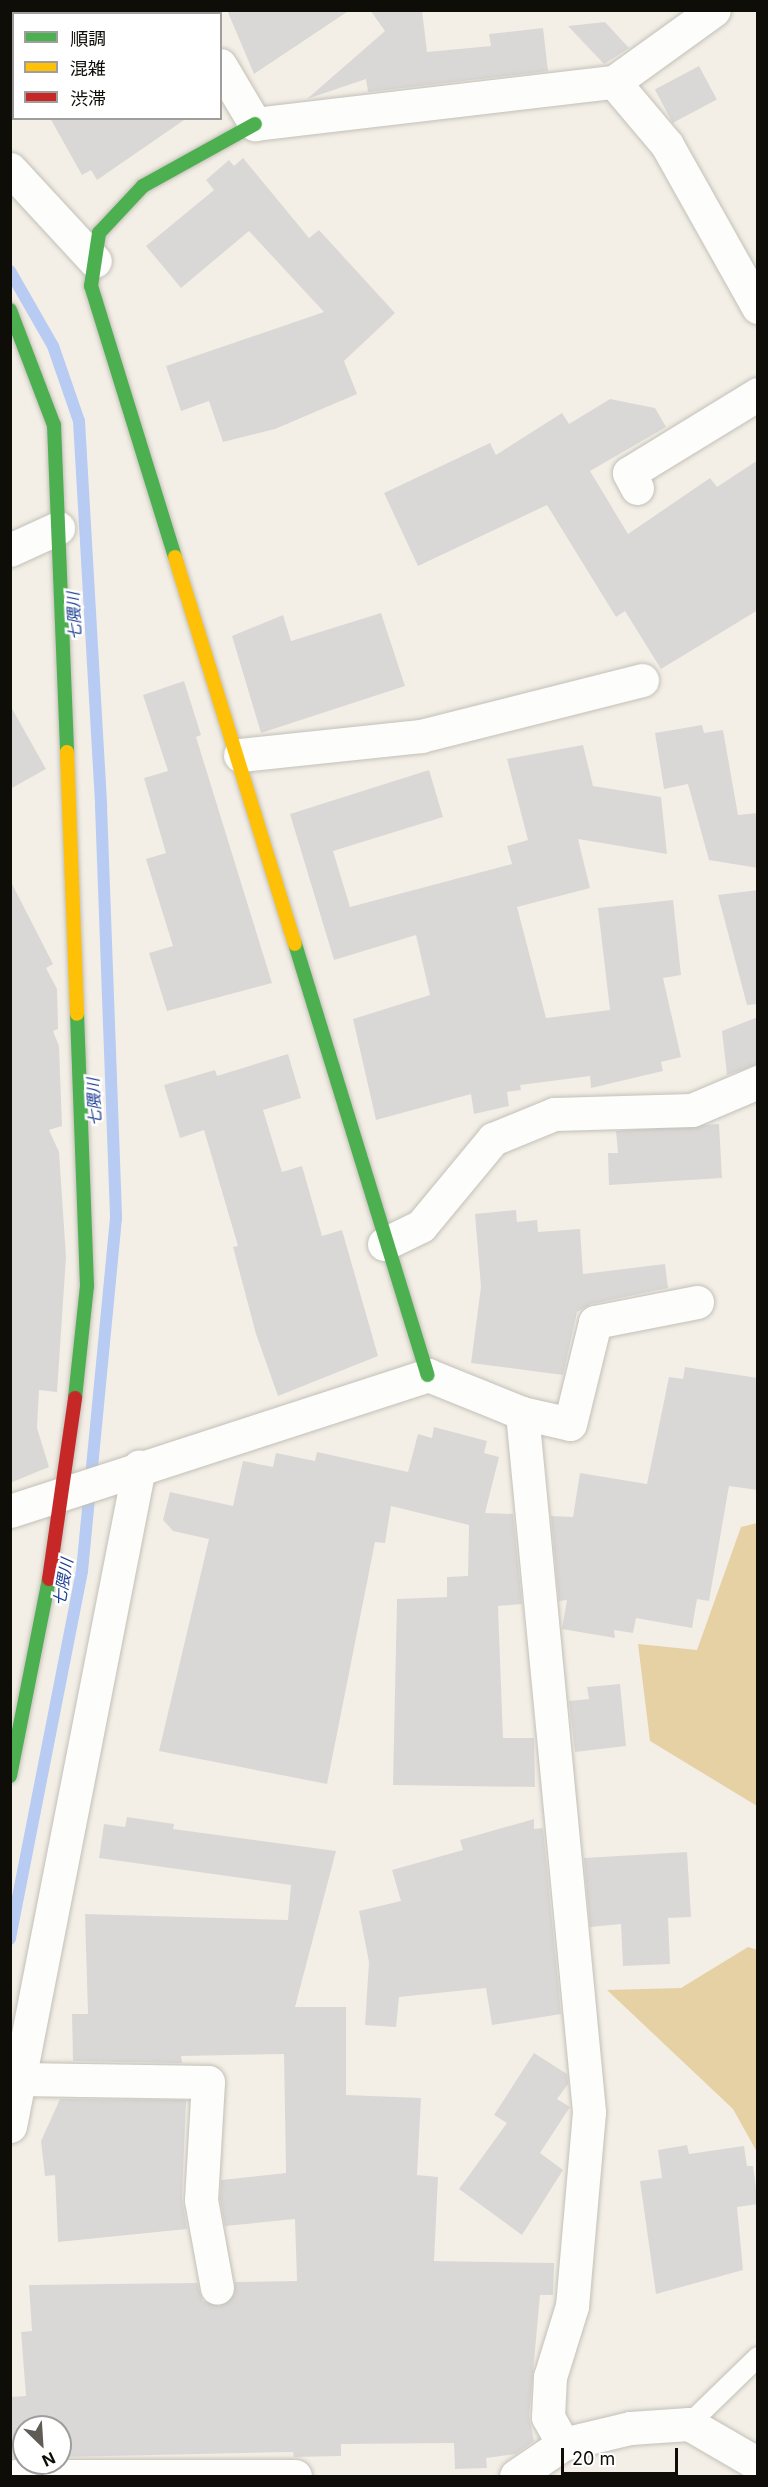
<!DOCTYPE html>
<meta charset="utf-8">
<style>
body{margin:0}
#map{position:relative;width:768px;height:2487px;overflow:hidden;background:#f3efe6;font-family:Inter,"Noto Sans JP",sans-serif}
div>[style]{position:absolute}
.green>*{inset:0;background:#e6d1a5}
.stream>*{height:12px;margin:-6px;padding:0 6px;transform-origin:6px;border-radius:6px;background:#b7cbf3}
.building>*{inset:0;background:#dad8d6;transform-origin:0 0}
.roads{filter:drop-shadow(0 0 2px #c3c0b9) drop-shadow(0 0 2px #c3c0b9)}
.lane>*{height:20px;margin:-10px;padding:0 10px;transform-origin:10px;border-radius:10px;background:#fdfdfb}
.street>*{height:33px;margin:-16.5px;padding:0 16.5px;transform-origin:16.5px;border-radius:16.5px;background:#fdfdfb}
.fast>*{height:14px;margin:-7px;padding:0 7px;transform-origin:7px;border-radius:7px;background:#4caf50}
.slow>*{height:14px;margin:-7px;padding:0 7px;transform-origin:7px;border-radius:7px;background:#ffc107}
.jam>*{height:14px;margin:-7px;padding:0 7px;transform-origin:7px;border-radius:7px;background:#c62828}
span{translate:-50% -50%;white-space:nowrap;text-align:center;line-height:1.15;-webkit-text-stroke:5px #fff;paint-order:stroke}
.water-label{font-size:16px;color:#1a3b91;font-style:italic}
.frame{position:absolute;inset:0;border:12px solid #0f0d08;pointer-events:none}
.legend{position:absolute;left:12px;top:12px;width:210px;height:108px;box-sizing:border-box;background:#fff;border:2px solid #9f9e9c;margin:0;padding:8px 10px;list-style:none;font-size:18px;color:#0f0d08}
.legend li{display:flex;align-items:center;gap:12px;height:30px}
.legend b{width:30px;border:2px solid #9f9e9c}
.north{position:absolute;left:12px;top:2415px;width:60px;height:60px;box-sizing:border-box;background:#fff;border:2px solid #9f9e9c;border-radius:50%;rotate:155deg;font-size:16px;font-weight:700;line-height:24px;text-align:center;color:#0f0d08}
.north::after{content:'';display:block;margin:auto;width:21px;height:27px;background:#5f5c56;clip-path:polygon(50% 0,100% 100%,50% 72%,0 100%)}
.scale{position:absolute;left:561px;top:2448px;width:117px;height:27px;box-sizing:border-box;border:3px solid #0f0d08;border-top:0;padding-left:8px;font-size:18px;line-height:21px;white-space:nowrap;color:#0f0d08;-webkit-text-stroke:4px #fff;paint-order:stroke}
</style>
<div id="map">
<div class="green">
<div style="clip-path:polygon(757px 1523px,758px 1803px,757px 1806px,650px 1741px,638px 1644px,697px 1650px,741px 1527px)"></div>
<div style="clip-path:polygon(748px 1947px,758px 1950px,757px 2152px,733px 2109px,607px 1990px,681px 1988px)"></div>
</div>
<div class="stream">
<div style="left:10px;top:271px;width:86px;rotate:60.2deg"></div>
<div style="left:53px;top:346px;width:79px;rotate:70.9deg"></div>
<div style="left:79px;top:421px;width:386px;rotate:86.7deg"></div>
<div style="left:101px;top:806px;width:412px;rotate:87.9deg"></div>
<div style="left:116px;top:1218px;width:355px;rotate:95.5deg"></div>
<div style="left:82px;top:1571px;width:375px;rotate:101.1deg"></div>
</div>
<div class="building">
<div style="clip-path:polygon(227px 10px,350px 10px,254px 74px)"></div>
<div style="clip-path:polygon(370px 10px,422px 10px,427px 52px,491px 46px,489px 34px,543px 28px,548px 71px,368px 92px,366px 79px,307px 99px,385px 31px)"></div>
<div style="clip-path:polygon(605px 22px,629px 48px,604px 64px,568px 26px)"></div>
<div style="left:699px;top:66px;width:38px;height:50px;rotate:62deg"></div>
<div style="clip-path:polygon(50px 118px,187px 118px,97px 180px,91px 170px,82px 175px)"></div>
<div style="clip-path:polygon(243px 158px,309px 238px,319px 230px,395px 313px,344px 361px,357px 394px,275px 429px,223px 442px,209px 401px,181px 411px,166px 366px,324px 312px,249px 231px,181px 288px,146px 246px,214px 190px,206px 180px,229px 160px,234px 166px)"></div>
<div style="clip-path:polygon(610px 399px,655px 408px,666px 427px,590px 471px,628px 534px,710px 478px,717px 487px,758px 460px,758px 610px,661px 669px,625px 611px,616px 617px,547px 505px,418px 566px,384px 493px,490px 443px,496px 455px,562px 413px,569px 424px)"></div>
<div style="clip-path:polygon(381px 613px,405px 686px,261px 733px,232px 636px,283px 615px,291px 641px)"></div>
<div style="clip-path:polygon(184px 681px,201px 735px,196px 737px,272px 983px,167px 1011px,149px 953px,173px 946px,146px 859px,166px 853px,144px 778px,168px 771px,143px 695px)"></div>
<div style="clip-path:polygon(10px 705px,46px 769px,10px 789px)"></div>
<div style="clip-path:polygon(702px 725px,704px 733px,723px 730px,738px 815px,758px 813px,758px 868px,709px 860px,688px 784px,664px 789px,655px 733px)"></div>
<div style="clip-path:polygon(583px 745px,593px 786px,661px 797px,667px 854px,578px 839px,590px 888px,517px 907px,546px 1018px,610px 1010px,598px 908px,673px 900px,681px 975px,663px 978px,681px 1057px,661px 1062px,663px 1071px,591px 1088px,590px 1076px,520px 1085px,521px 1090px,507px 1092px,509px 1106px,474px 1114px,471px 1094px,376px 1120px,353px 1019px,430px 995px,416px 935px,334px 960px,290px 814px,429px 770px,443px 817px,333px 851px,350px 907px,512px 864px,507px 846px,528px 840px,507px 759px)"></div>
<div style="clip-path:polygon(10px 880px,53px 964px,46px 968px,57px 989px,58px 1029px,53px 1031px,59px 1046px,62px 1126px,49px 1130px,59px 1152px,66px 1257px,57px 1392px,39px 1390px,37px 1428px,49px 1467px,10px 1483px)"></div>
<div style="clip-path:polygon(758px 890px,758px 1004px,747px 1005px,718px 895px)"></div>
<div style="clip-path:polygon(758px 1017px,758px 1064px,727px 1075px,722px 1031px)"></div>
<div style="clip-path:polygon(288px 1054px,301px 1098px,263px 1110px,282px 1172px,302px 1166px,322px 1236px,342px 1230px,378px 1356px,278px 1396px,256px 1334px,233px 1247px,238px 1246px,204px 1130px,180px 1138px,164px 1085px,215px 1070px,217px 1076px)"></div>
<div style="clip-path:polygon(719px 1124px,722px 1178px,609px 1185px,608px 1153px,618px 1153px,616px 1131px)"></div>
<div style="clip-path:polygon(516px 1210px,517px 1222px,537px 1220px,538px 1232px,580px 1229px,583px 1274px,665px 1264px,668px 1288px,591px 1304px,577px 1312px,563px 1375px,471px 1363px,481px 1287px,475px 1214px)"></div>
<div style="clip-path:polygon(685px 1367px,758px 1378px,758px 1490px,729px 1486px,709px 1601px,697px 1599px,692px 1628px,636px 1618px,633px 1633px,614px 1630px,615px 1638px,562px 1629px,567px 1600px,559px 1601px,551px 1516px,573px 1517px,580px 1473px,647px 1484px,669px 1377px,683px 1379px)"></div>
<div style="clip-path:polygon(434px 1427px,487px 1441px,484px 1453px,499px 1457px,485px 1513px,513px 1514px,522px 1604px,498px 1606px,503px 1738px,534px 1738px,535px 1787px,393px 1785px,397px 1599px,447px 1597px,447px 1577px,468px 1576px,469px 1525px,391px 1506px,385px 1543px,375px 1542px,327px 1784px,159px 1751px,209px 1539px,173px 1531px,163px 1520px,170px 1492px,233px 1506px,243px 1461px,273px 1467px,276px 1453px,315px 1461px,317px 1452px,408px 1472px,418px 1434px,432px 1438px)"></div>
<div style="clip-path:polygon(620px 1684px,626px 1746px,575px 1752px,569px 1701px,589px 1699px,587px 1687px)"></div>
<div style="clip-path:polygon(127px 1817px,174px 1824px,173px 1829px,336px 1851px,295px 2007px,346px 2007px,346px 2095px,421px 2098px,417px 2175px,438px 2177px,434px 2261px,554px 2263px,553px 2295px,540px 2295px,529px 2416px,534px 2441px,516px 2454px,486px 2458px,487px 2468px,455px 2469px,454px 2443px,341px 2444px,341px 2456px,294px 2457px,293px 2452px,60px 2457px,60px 2427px,24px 2427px,24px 2457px,10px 2458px,10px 2397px,26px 2396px,21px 2332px,32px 2331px,29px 2285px,197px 2283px,203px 2301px,220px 2306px,234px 2295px,235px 2282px,297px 2281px,295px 2219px,225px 2226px,220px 2199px,221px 2180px,286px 2173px,284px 2054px,181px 2056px,182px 2063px,73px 2061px,72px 2014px,88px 2014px,85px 1914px,288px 1920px,291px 1885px,99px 1858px,104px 1824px,125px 1827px)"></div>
<div style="clip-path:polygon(534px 1819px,534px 1829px,543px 1828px,561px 2014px,492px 2025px,486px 1988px,399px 1997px,396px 2027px,365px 2025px,369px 1962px,359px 1911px,401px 1901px,392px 1870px,463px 1850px,460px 1840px)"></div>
<div style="clip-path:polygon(687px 1852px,691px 1917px,668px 1918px,670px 1964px,623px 1966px,621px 1924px,590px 1927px,584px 1858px)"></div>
<div style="clip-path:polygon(534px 2053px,567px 2074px,568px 2084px,557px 2099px,570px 2107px,540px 2153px,563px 2170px,522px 2235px,459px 2189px,507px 2123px,494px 2115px)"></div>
<div style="clip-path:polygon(60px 2099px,186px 2100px,182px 2199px,187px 2229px,58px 2242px,55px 2175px,45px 2176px,41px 2141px)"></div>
<div style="clip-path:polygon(687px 2145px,689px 2154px,744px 2146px,747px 2166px,753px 2166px,758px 2204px,737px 2207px,743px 2270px,656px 2294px,640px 2181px,662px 2178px,658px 2150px)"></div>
</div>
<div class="roads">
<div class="lane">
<div style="left:689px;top:2424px;width:96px;rotate:-44.2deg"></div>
</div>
<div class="street">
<div style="left:189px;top:10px;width:4px;rotate:63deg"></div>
<div style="left:220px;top:65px;width:69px;rotate:59.3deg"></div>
<div style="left:255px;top:124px;width:361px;rotate:-6.7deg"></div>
<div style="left:614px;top:82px;width:123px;rotate:-35.8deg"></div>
<div style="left:614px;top:82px;width:82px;rotate:49.9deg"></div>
<div style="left:667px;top:145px;width:186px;rotate:60.7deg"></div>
<div style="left:10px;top:169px;width:125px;rotate:47.3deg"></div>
<div style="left:637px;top:488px;width:17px;rotate:-118deg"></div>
<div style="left:629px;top:473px;width:151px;rotate:-31.5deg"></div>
<div style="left:10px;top:550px;width:53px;rotate:-24.6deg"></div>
<div style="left:240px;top:755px;width:182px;rotate:-6deg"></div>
<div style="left:421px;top:736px;width:228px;rotate:-14.2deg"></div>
<div style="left:384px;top:1244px;width:41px;rotate:-25.9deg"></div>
<div style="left:421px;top:1226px;width:113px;rotate:-50.4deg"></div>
<div style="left:493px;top:1139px;width:66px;rotate:-22.3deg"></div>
<div style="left:554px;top:1114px;width:138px;rotate:-1.7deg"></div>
<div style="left:692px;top:1110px;width:72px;rotate:-23deg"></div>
<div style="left:522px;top:1413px;width:702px;rotate:84.52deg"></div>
<div style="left:589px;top:2112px;width:195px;rotate:95deg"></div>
<div style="left:572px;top:2306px;width:74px;rotate:107.2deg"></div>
<div style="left:550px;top:2377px;width:40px;rotate:92.9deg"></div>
<div style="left:548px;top:2417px;width:31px;rotate:61deg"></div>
<div style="left:10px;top:1511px;width:440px;rotate:-18deg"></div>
<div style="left:428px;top:1375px;width:101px;rotate:22deg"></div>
<div style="left:522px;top:1413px;width:49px;rotate:12.9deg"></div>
<div style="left:570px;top:1424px;width:105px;rotate:-76.2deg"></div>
<div style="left:595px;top:1322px;width:104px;rotate:-11.1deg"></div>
<div style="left:20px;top:2079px;width:188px;rotate:0.9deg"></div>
<div style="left:208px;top:2082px;width:118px;rotate:93.4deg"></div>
<div style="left:201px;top:2200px;width:89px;rotate:79.7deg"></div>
<div style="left:10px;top:2126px;width:672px;rotate:-78.92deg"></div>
<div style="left:15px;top:2476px;width:280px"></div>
<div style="left:516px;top:2476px;width:57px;rotate:-34.2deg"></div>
<div style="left:563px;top:2444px;width:69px;rotate:-13.4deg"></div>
<div style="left:630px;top:2428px;width:59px;rotate:-3.9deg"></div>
<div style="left:689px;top:2424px;width:80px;rotate:30.1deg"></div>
</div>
<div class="fast">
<div style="left:10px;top:310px;width:123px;rotate:69.1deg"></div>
<div style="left:54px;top:425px;width:327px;rotate:87.7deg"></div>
<div style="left:175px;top:557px;width:284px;rotate:-107.2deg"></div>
<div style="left:91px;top:286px;width:54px;rotate:-81.4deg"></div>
<div style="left:99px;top:233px;width:64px;rotate:-46.9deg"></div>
<div style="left:143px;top:186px;width:128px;rotate:-29deg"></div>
<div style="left:295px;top:944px;width:451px;rotate:72.9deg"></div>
<div style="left:75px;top:1398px;width:113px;rotate:-83.9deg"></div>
<div style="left:87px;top:1286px;width:272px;rotate:-92.1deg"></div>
<div style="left:10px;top:1776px;width:201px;rotate:-78.8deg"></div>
</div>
<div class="slow">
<div style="left:175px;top:557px;width:405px;rotate:72.8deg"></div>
<div style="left:67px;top:752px;width:262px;rotate:87.8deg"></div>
</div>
<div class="jam">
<div style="left:49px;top:1579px;width:183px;rotate:-81.8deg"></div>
</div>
</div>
<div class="water-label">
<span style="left:74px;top:616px;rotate:-93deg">七隈川</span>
<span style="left:94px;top:1102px;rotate:-93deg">七隈川</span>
<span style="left:63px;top:1582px;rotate:-80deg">七隈川</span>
</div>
<div class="frame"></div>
<ul class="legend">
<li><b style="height:8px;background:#4caf50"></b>順調</li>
<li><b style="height:8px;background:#ffc107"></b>混雑</li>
<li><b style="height:8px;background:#c62828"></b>渋滞</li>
</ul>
<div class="north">N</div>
<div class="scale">20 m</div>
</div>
